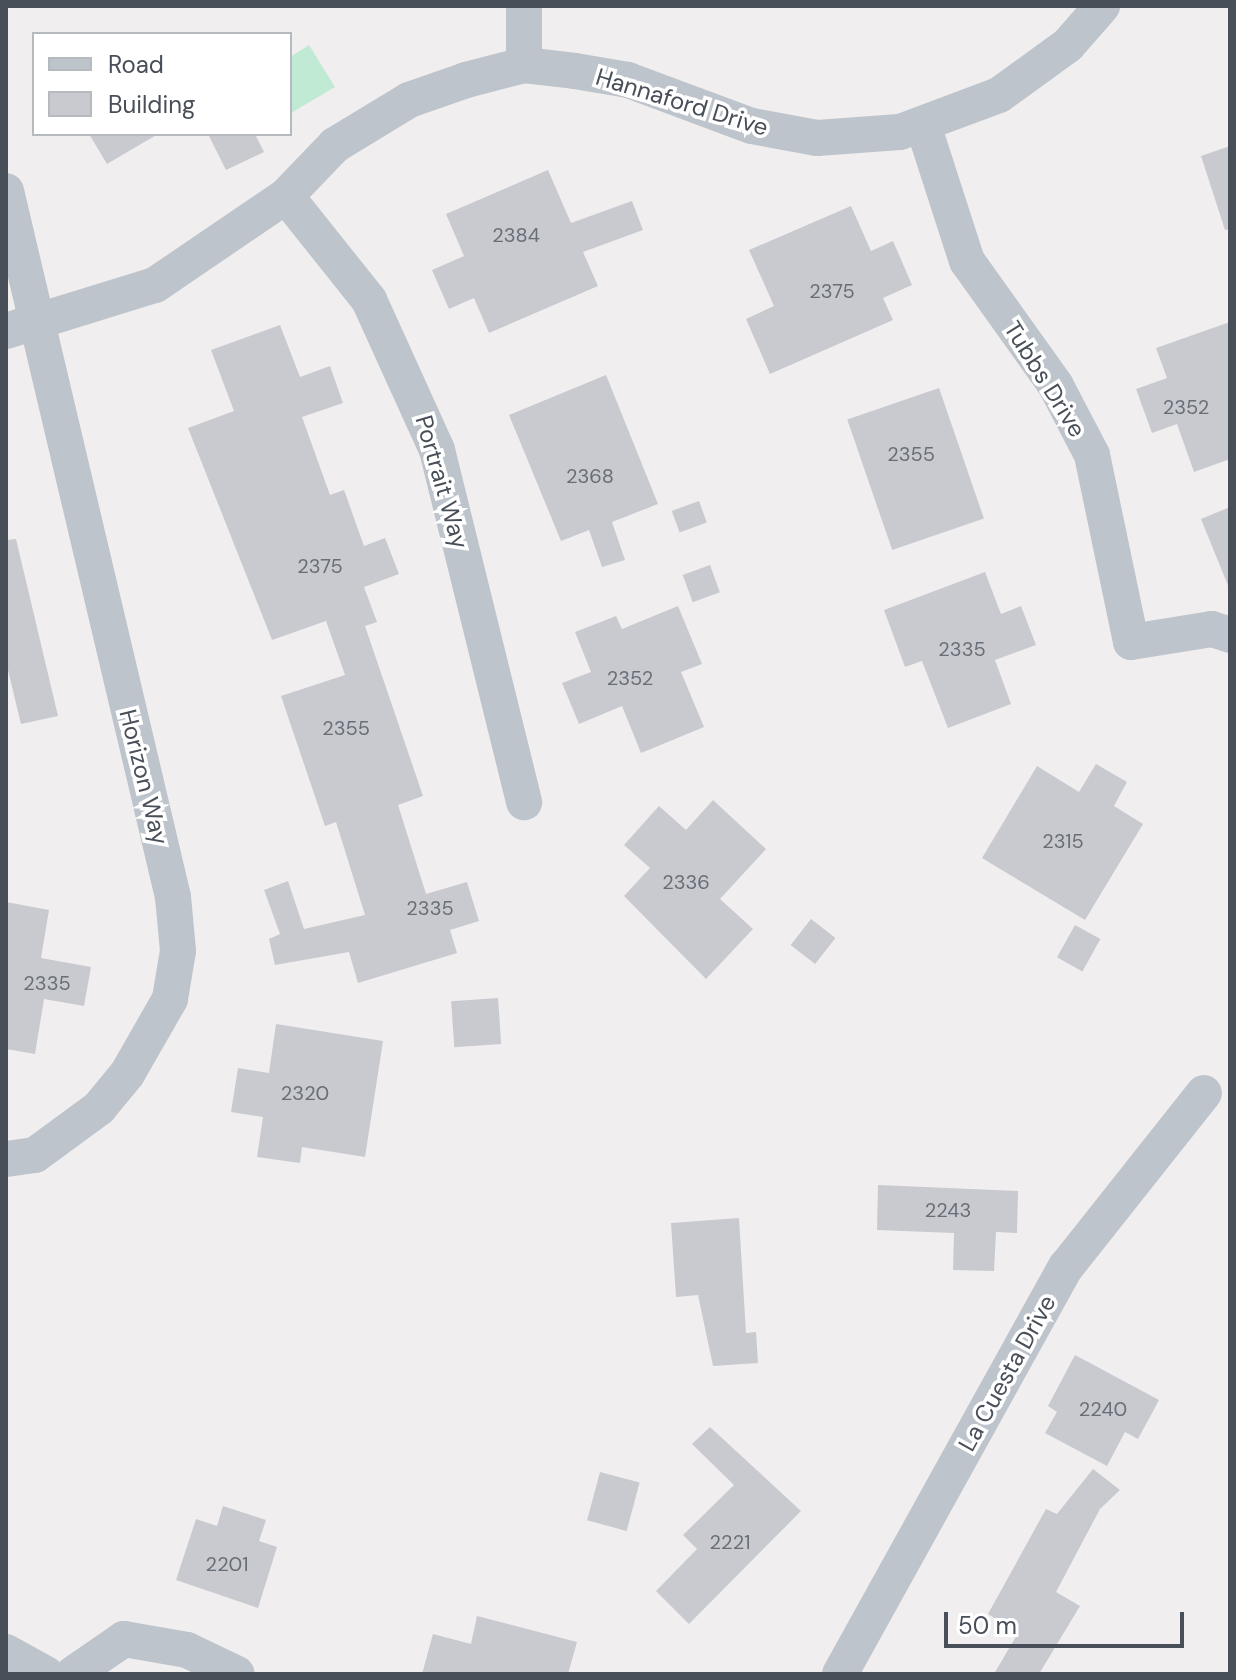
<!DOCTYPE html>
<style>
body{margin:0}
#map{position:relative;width:1236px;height:1680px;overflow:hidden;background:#f0eeee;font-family:"DM Sans",sans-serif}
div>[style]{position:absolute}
.green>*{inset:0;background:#c0ead4}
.building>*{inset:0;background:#c9cad0;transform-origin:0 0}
.minor>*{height:36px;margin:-18px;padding:0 18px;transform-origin:18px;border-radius:18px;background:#bec4cb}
span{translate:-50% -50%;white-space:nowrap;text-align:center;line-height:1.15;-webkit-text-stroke:7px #fff;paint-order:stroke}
.number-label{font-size:20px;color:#686e77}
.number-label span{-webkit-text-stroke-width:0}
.street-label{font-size:24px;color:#484f59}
.frame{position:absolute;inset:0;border:8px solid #484f59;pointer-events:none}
.legend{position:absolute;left:32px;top:32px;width:260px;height:104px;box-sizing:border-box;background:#fff;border:2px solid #b6b9bd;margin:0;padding:10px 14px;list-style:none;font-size:24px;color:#484f59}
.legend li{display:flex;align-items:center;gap:16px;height:40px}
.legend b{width:40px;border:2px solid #b6b9bd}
.scale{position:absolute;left:944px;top:1612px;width:240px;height:36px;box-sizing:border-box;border:4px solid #484f59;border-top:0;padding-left:10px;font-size:24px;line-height:28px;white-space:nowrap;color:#484f59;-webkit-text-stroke:6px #fff;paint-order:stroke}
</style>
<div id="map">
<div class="green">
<div style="clip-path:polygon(309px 45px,335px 87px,291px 113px,290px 57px)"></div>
</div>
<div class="building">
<div style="clip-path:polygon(89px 134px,158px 134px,107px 164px)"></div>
<div style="clip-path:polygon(208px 134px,255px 134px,264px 152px,226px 170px)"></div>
<div style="clip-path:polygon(1230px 146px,1230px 229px,1225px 230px,1201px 156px)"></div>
<div style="clip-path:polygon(548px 170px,571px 223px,632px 201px,643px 230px,583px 252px,598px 286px,489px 333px,474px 298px,449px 309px,432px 270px,464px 256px,446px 214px)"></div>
<div style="clip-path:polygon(851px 206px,871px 251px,893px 241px,912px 285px,883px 298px,893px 320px,770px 374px,746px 319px,774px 306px,749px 250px)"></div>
<div style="clip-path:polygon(1230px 322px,1230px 459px,1194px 472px,1177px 424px,1152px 433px,1136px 389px,1167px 378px,1156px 348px)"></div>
<div style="clip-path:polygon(280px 325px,300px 377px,330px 366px,343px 403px,302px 417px,330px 495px,344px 490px,364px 546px,385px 538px,399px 574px,364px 587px,377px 622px,365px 626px,423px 796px,398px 805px,426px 894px,467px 882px,479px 921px,450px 930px,457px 953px,358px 983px,349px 952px,275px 965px,269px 939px,280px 934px,264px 890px,288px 881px,304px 929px,365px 915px,336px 822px,325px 826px,281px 696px,345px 675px,326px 621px,272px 640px,188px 428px,234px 411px,211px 350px)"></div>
<div style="clip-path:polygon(606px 375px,658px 504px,612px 522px,625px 560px,602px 567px,589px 530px,561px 541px,509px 415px)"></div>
<div style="left:939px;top:388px;width:138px;height:97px;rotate:71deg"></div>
<div style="left:699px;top:501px;width:23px;height:29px;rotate:70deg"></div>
<div style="clip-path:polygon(1230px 507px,1230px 587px,1229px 588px,1201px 519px)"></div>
<div style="clip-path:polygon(16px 539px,58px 716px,21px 724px,6px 662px,6px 540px)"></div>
<div style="left:710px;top:565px;width:29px;height:29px;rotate:70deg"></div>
<div style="clip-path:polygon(985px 572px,1001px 614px,1021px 606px,1036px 645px,995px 660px,1011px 704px,948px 728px,922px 661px,905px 667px,884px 610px)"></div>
<div style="clip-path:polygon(678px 606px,702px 664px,681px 672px,704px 727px,641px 753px,622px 706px,579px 724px,562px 683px,591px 672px,575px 632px,616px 616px,622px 629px)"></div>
<div style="clip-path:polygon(1096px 764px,1127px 782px,1114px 806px,1143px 824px,1085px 920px,982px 858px,1037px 766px,1079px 792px)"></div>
<div style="clip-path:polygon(713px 800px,766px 849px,720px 899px,753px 929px,706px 979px,624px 896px,650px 868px,624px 845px,659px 806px,686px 830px)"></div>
<div style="clip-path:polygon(6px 902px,49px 910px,41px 958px,91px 967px,84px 1006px,44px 999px,35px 1054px,6px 1049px)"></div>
<div style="left:811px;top:919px;width:31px;height:33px;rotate:38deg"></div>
<div style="left:1075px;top:925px;width:29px;height:37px;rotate:29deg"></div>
<div style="left:498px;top:998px;width:46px;height:47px;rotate:86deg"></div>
<div style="clip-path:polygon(276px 1024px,383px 1041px,365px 1157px,302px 1147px,300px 1163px,257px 1157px,263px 1117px,231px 1112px,238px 1068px,269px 1073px)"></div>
<div style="clip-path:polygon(878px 1185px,1018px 1191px,1017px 1233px,996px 1232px,994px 1271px,953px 1270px,954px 1233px,877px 1230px)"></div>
<div style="clip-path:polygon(739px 1218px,746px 1333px,756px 1332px,758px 1363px,713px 1366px,698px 1295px,676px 1297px,671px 1223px)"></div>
<div style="clip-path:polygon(1075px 1355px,1159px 1400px,1138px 1439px,1125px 1432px,1107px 1466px,1045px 1433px,1057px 1412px,1048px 1406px)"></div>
<div style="clip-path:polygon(710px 1427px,801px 1511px,689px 1624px,656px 1591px,697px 1549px,683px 1535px,734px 1485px,692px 1444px)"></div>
<div style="clip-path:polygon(1093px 1469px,1120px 1490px,1100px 1509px,1056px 1592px,1080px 1606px,1039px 1674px,994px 1674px,1018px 1633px,988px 1614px,1046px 1509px,1057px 1514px)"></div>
<div style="left:600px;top:1472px;width:41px;height:50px;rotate:15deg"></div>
<div style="clip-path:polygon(223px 1506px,266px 1520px,259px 1541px,277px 1547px,258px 1608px,176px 1580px,196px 1519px,217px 1526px)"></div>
<div style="clip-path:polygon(477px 1616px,577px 1642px,568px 1674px,422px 1674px,433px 1634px,471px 1644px)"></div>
</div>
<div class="minor">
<div style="left:524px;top:6px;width:59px;rotate:90deg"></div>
<div style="left:924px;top:128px;width:140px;rotate:72.1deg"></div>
<div style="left:967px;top:261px;width:153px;rotate:54.5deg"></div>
<div style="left:1056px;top:386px;width:78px;rotate:62.4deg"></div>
<div style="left:1092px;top:455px;width:191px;rotate:78.2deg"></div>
<div style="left:1131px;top:642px;width:82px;rotate:-9.1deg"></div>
<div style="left:1212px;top:629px;width:19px;rotate:18deg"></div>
<div style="left:6px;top:191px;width:725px;rotate:76.69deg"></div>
<div style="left:173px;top:897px;width:54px;rotate:84.7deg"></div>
<div style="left:178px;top:951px;width:49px;rotate:99.5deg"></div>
<div style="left:170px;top:999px;width:86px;rotate:119.8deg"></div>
<div style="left:127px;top:1074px;width:44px;rotate:129.5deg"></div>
<div style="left:99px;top:1108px;width:79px;rotate:143.7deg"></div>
<div style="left:35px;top:1155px;width:29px;rotate:172deg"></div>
<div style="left:286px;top:196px;width:133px;rotate:51.4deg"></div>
<div style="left:369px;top:300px;width:165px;rotate:65.6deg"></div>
<div style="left:437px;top:450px;width:363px;rotate:76.1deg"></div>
<div style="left:6px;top:331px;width:156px;rotate:-17.2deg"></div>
<div style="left:155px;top:285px;width:158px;rotate:-34.2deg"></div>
<div style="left:286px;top:196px;width:71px;rotate:-46.1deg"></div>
<div style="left:335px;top:145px;width:87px;rotate:-31.3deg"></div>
<div style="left:409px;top:100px;width:60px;rotate:-19.3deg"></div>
<div style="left:466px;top:80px;width:60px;rotate:-14.5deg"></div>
<div style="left:524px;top:65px;width:51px;rotate:6.7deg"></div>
<div style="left:575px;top:71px;width:54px;rotate:9.6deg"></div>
<div style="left:628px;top:80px;width:132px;rotate:20.4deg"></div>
<div style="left:752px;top:126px;width:66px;rotate:10.5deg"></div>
<div style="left:817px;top:138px;width:83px;rotate:-4.1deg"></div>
<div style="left:900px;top:132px;width:106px;rotate:-20.5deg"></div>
<div style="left:999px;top:95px;width:85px;rotate:-35.9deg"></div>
<div style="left:1068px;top:45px;width:52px;rotate:-48.9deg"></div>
<div style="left:6px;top:1652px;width:46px;rotate:28.8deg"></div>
<div style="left:73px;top:1674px;width:62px;rotate:-34.5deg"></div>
<div style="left:124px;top:1639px;width:64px;rotate:9.9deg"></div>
<div style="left:187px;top:1650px;width:55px;rotate:25.6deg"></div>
<div style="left:840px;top:1674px;width:466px;rotate:-61deg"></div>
<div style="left:1066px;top:1267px;width:222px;rotate:-51.6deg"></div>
</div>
<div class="number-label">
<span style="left:516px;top:235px">2384</span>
<span style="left:832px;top:291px">2375</span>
<span style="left:1186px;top:407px">2352</span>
<span style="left:911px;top:454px">2355</span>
<span style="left:590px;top:476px">2368</span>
<span style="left:320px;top:566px">2375</span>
<span style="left:962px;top:649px">2335</span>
<span style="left:630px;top:678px">2352</span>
<span style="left:346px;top:728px">2355</span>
<span style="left:1063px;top:841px">2315</span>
<span style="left:686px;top:882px">2336</span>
<span style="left:430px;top:908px">2335</span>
<span style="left:47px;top:983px">2335</span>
<span style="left:305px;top:1093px">2320</span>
<span style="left:948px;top:1210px">2243</span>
<span style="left:1103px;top:1409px">2240</span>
<span style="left:730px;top:1542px">2221</span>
<span style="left:227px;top:1564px">2201</span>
</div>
<div class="street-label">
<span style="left:682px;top:102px;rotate:17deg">Hannaford Drive</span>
<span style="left:1045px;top:379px;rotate:58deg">Tubbs Drive</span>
<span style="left:442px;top:482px;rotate:74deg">Portrait Way</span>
<span style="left:144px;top:777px;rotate:76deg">Horizon Way</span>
<span style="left:1007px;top:1373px;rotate:-61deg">La Cuesta Drive</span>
</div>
<div class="frame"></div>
<ul class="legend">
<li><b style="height:10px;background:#bec4cb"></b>Road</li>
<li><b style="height:22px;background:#c9cad0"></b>Building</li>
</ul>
<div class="scale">50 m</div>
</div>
